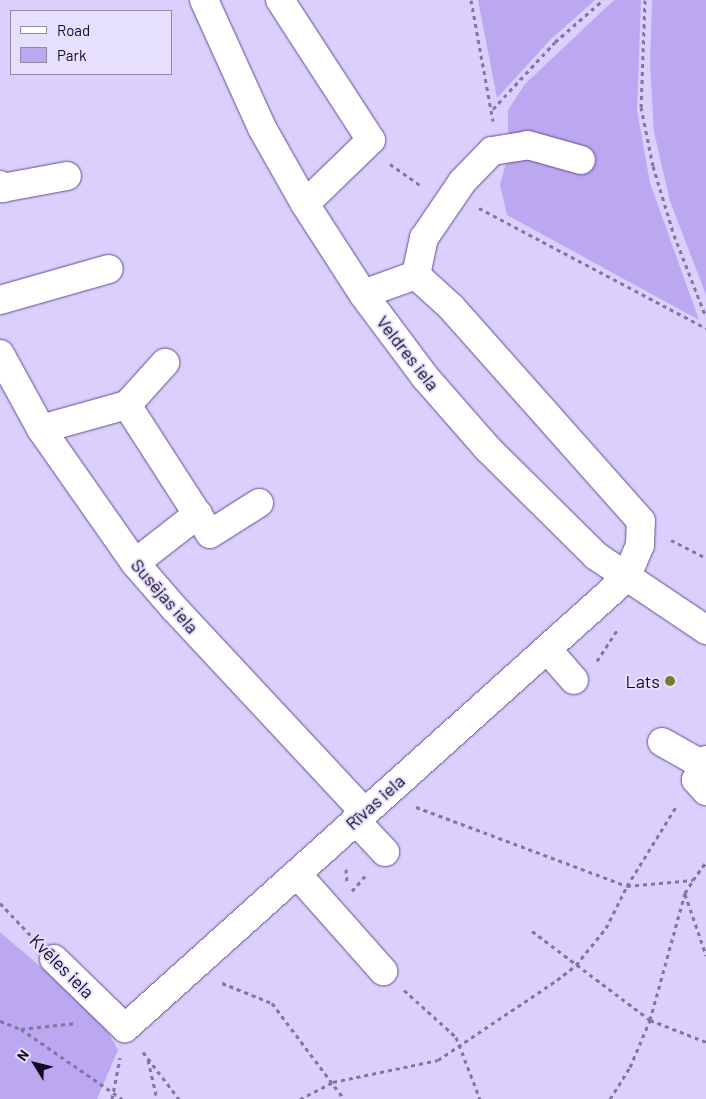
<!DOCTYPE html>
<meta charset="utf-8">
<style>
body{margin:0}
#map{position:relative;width:706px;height:1099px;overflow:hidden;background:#dacffd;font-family:Barlow,sans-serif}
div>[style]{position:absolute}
.green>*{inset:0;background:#bca7f1}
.path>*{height:3px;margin-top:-1.5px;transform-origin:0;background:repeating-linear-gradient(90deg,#81779c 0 4px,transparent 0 8px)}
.roads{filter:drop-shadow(0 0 1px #624e90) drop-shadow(0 0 1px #624e90)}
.minor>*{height:28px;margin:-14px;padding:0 14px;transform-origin:14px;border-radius:14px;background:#fff}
.dots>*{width:14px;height:14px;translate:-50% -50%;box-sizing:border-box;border:2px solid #e6dffe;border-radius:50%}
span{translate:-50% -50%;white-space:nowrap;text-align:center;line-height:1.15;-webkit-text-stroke:4px #e6dffe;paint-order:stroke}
.street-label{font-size:18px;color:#130924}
.poi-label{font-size:18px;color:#130924}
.right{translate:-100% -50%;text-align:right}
.legend{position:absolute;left:10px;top:10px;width:162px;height:65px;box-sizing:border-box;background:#e6dffe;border:1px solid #9289a7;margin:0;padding:6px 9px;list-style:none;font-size:15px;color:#130924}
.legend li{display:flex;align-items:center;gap:10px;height:25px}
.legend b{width:25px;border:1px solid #9289a7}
.north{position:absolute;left:10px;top:1039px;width:50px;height:50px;-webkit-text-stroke:4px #e6dffe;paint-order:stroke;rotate:306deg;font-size:14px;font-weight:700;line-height:20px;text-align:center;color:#130924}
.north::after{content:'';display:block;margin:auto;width:18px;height:22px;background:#130924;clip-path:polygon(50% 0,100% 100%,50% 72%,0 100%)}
</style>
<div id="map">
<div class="green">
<div style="clip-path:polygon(478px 0,595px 0,551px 39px,497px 98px)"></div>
<div style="clip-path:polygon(614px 0,641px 0,637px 110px,650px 183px,699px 320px,507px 215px,500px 185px,508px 156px,508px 110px,525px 84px)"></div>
<div style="clip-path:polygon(652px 0,706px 0,706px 295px,670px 201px,654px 132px,650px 64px)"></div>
<div style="clip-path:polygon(0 932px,101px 1019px,118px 1050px,97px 1099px,0 1099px)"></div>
</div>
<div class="path">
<div style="left:471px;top:0;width:123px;rotate:79.7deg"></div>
<div style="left:645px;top:0;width:107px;rotate:92.1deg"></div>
<div style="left:641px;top:107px;width:60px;rotate:78.5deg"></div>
<div style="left:653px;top:166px;width:72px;rotate:73.1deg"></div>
<div style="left:674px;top:235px;width:88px;rotate:68.7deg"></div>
<div style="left:493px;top:109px;width:91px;rotate:-47.2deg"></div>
<div style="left:555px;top:42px;width:64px;rotate:-41.2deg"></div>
<div style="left:390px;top:164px;width:39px;rotate:35deg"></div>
<div style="left:479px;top:208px;width:257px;rotate:27.9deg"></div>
<div style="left:671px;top:540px;width:39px;rotate:27deg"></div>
<div style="left:597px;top:661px;width:37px;rotate:-57deg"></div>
<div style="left:416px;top:807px;width:225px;rotate:20.5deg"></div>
<div style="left:627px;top:886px;width:66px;rotate:-5.2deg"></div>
<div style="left:693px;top:880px;width:22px;rotate:-54deg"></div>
<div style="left:346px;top:869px;width:14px;rotate:86deg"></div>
<div style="left:352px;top:891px;width:21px;rotate:-49deg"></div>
<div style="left:685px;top:894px;width:65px;rotate:71deg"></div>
<div style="left:0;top:903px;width:50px;rotate:46.6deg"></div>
<div style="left:532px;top:931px;width:148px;rotate:37deg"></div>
<div style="left:650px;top:1020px;width:60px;rotate:21.4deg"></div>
<div style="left:222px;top:983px;width:54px;rotate:21.8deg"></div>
<div style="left:272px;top:1003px;width:120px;rotate:53.1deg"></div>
<div style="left:404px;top:990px;width:70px;rotate:42.1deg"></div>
<div style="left:456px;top:1037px;width:66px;rotate:68.8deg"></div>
<div style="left:0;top:1021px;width:22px;rotate:21deg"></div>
<div style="left:21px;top:1029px;width:55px;rotate:-6.2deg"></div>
<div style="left:21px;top:1029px;width:123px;rotate:34.7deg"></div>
<div style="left:143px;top:1052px;width:59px;rotate:52.5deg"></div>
<div style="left:148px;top:1060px;width:40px;rotate:77deg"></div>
<div style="left:112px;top:1099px;width:42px;rotate:-79deg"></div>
<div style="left:300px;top:1099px;width:37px;rotate:-27deg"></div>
<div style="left:333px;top:1082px;width:107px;rotate:-11.8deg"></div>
<div style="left:438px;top:1060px;width:143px;rotate:-33.9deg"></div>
<div style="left:557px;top:980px;width:24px;rotate:-38deg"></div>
<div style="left:576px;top:965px;width:48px;rotate:-51deg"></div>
<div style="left:606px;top:928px;width:47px;rotate:-63.4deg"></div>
<div style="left:627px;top:886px;width:95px;rotate:-58.3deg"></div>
<div style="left:610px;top:1099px;width:38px;rotate:-58deg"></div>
<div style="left:630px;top:1067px;width:51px;rotate:-66.9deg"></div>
<div style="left:650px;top:1020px;width:132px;rotate:-74.6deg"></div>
<div style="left:685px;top:893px;width:15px;rotate:-58deg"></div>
</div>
<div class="roads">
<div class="minor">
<div style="left:204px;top:0;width:141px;rotate:65.6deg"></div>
<div style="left:262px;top:128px;width:87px;rotate:60.5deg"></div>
<div style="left:305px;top:204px;width:107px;rotate:57.2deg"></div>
<div style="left:363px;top:294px;width:104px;rotate:53.2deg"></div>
<div style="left:425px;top:377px;width:96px;rotate:48.8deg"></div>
<div style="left:488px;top:449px;width:152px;rotate:44.7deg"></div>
<div style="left:596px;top:556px;width:133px;rotate:33.9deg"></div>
<div style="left:280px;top:0;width:167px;rotate:57deg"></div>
<div style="left:371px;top:140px;width:92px;rotate:135.9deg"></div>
<div style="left:0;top:185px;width:4px;rotate:56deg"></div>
<div style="left:2px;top:188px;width:66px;rotate:-10.5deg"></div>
<div style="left:416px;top:275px;width:38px;rotate:-78deg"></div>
<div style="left:424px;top:238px;width:68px;rotate:-55.8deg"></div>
<div style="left:462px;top:182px;width:43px;rotate:-45.9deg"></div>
<div style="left:492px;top:151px;width:36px;rotate:-9deg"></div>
<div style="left:528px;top:145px;width:55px;rotate:15.8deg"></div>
<div style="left:0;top:300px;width:113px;rotate:-15.9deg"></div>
<div style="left:0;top:354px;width:85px;rotate:61.3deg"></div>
<div style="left:41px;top:429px;width:164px;rotate:55deg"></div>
<div style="left:135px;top:563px;width:60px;rotate:49.1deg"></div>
<div style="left:174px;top:608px;width:279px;rotate:47deg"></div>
<div style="left:127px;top:405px;width:153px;rotate:57.2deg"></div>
<div style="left:210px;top:534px;width:58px;rotate:-32.3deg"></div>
<div style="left:41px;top:429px;width:89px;rotate:-15.6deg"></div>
<div style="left:127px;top:405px;width:57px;rotate:-47.9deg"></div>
<div style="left:135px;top:563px;width:80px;rotate:-37.9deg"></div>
<div style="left:547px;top:649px;width:41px;rotate:48.9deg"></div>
<div style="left:662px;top:742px;width:47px;rotate:29.3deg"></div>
<div style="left:706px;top:760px;width:22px;rotate:117deg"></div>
<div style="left:696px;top:780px;width:15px;rotate:48deg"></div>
<div style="left:355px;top:820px;width:44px;rotate:46.8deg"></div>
<div style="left:297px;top:874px;width:130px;rotate:48.4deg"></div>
<div style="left:54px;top:959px;width:99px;rotate:44.2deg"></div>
<div style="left:125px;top:1028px;width:673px;rotate:-41.93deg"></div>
<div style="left:626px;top:578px;width:36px;rotate:-67deg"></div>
<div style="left:640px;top:545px;width:24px;rotate:-88deg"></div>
<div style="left:641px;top:521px;width:286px;rotate:-131.6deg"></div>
<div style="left:451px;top:307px;width:47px;rotate:-137.6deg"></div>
<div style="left:416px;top:275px;width:56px;rotate:160.3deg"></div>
</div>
</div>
<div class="dots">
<div style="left:670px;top:681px;background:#737e2a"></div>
</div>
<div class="street-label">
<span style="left:408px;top:353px;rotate:52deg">Veldres iela</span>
<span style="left:165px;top:596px;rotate:49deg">Susējas iela</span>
<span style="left:375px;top:802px;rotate:-42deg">Rīvas iela</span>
<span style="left:62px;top:966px;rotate:45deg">Kvēles iela</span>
</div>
<div class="poi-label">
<span class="right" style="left:660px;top:681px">Lats</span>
</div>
<ul class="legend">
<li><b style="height:6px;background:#fff"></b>Road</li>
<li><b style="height:14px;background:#bca7f1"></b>Park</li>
</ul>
<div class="north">N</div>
</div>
